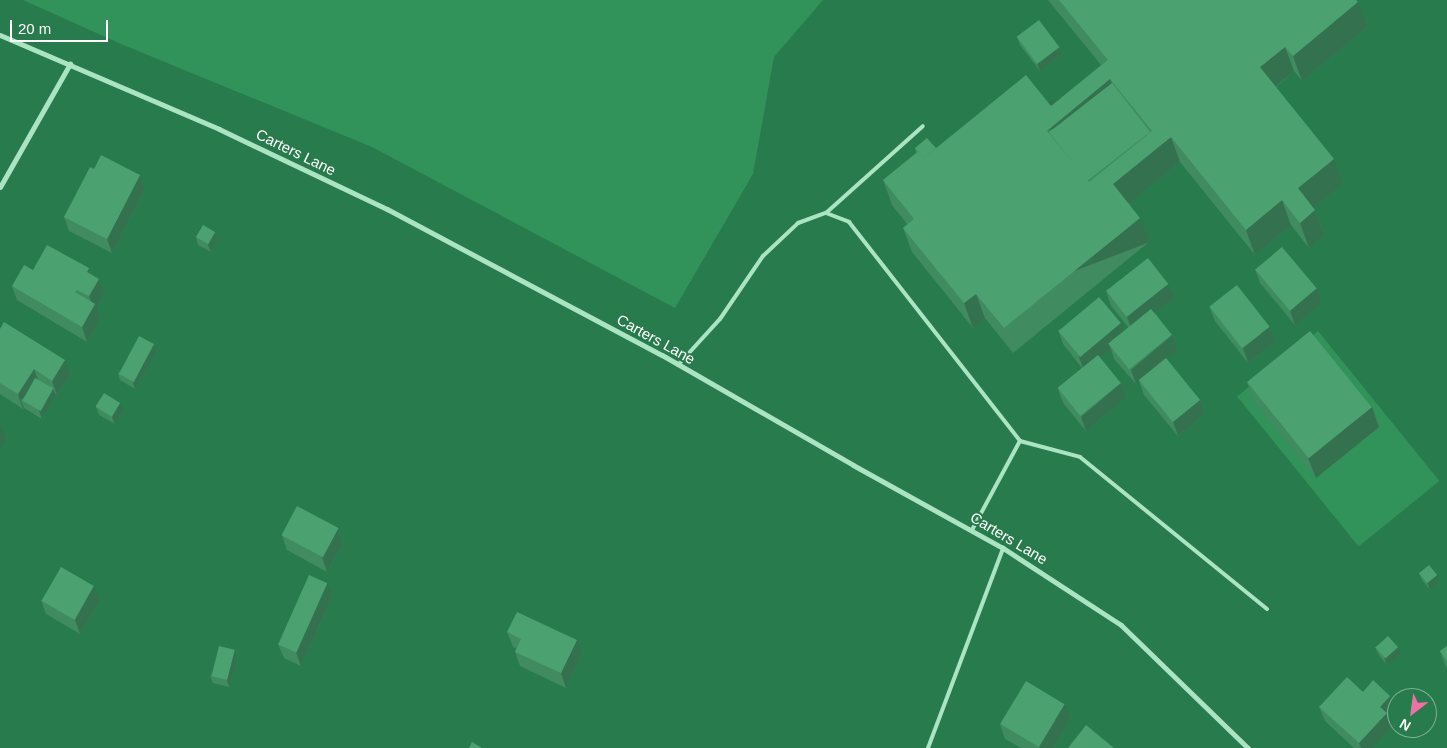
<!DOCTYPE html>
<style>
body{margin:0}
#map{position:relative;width:1447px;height:748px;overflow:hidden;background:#277b4c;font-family:Helvetica,sans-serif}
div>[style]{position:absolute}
.green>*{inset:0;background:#31935a;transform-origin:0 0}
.lane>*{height:4px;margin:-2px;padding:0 2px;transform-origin:2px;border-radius:2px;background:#abe4c3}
.street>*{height:5px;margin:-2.5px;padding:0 2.5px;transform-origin:2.5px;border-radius:2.5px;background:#abe4c3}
.wall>*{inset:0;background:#408b60}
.shaded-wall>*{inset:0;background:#34714e;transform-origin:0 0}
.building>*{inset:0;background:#4ba270;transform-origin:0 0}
span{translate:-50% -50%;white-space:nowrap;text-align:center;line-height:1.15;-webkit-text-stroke:4px #277b4c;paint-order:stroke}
.street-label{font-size:15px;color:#fff}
.north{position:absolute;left:1387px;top:688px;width:50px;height:50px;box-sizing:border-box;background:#277b4c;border:1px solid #7db094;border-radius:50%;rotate:210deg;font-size:14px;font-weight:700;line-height:20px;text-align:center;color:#fff}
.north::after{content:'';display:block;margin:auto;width:18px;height:22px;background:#ec71a4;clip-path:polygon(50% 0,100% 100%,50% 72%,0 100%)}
.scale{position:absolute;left:10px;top:20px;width:98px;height:22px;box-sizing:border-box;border:2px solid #fff;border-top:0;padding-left:6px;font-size:15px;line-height:18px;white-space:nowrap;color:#fff;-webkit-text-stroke:4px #277b4c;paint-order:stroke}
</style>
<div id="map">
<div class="green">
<div style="clip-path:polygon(23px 0,823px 0,774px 57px,753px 174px,675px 308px,372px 147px,121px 44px)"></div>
<div style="left:1318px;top:331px;width:193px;height:104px;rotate:51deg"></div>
</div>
<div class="lane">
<div style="left:826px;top:213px;width:130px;rotate:-41.9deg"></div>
<div style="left:678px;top:365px;width:62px;rotate:-47.6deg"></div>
<div style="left:720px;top:319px;width:76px;rotate:-55.7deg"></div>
<div style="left:763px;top:256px;width:48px;rotate:-43.3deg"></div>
<div style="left:798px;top:223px;width:30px;rotate:-20deg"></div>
<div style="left:826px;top:213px;width:25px;rotate:21deg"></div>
<div style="left:849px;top:222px;width:278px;rotate:52deg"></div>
<div style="left:1020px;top:441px;width:62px;rotate:14.9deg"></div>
<div style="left:1080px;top:457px;width:241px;rotate:39.1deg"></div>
<div style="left:972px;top:530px;width:101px;rotate:-61.7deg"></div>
<div style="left:928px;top:748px;width:214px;rotate:-69.4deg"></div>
</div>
<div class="street">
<div style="left:0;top:35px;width:238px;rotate:23.2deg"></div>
<div style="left:219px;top:129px;width:186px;rotate:25.5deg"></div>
<div style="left:387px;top:209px;width:311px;rotate:28deg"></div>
<div style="left:662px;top:355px;width:220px;rotate:29.9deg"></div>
<div style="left:853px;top:465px;width:171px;rotate:29deg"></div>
<div style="left:1003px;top:548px;width:141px;rotate:33.1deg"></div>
<div style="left:1121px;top:625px;width:177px;rotate:44.1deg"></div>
<div style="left:0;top:187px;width:142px;rotate:-60.4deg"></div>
</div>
<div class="wall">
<div style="clip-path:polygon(1048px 0,1205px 0,1367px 27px,1302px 81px,1294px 71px,1276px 87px,1343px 184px,1313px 208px,1315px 210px,1324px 235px,1309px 248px,1291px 225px,1255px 255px,1180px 162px,1129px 203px,1149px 242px,1013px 353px,985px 318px,973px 328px,912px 252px,903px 228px,907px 224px,892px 205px,883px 180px,916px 153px,915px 148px,936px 148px,1051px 106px,1101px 65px)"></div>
<div style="clip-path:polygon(1017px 37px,1059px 47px,1062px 54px,1040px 71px,1020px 45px)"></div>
<div style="clip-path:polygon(140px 175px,145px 189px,112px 253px,69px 231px,64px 217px)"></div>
<div style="clip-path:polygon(215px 232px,218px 239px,211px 252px,198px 245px,196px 237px)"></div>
<div style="clip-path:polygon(89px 268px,92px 275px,104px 293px,97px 307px,101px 318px,87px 342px,17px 300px,12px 286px,33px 270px)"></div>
<div style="clip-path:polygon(1255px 269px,1317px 288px,1322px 303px,1295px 325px,1260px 283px)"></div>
<div style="clip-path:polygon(1106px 291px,1174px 298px,1155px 313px,1172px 335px,1178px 350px,1166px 359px,1200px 400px,1205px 414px,1178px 436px,1144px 395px,1139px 381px,1136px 384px,1114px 359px,1111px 349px,1100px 358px,1121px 383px,1127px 397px,1086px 431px,1063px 403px,1058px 389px,1082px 368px,1063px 344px,1058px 330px,1124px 332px,1129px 328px,1111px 306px)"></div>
<div style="clip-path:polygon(1209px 306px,1275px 342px,1248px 363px,1215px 321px)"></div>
<div style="clip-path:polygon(0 329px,70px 374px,57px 395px,55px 393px,56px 396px,42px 419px,24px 408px,23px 409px,0 394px)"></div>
<div style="clip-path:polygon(154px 344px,157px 352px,135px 389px,120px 380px,118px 373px)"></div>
<div style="clip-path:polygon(1247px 382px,1372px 407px,1379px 427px,1316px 478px,1254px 402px)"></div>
<div style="clip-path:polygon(96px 407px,123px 410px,115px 424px,99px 415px)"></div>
<div style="clip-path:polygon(338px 528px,343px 543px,327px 572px,287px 550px,282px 535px)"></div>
<div style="clip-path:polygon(1419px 573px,1439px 582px,1430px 590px,1422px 580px)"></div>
<div style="clip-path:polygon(332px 597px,301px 666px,284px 658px,278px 644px)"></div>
<div style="clip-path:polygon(41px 600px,100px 601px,80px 634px,46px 614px)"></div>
<div style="clip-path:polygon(507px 632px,582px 654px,566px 688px,520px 666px,515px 652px,516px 648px,513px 647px)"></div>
<div style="clip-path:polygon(1447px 646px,1447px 668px,1445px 665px,1440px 651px)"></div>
<div style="clip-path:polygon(1375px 647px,1401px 654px,1387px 665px,1378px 654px)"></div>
<div style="clip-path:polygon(235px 650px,238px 658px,229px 687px,213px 683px,210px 676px)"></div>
<div style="clip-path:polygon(1363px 692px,1390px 696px,1395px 710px,1389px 718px,1392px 727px,1373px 748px,1354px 748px,1325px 721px,1319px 707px)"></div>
<div style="clip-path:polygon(1070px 719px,1053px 748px,1021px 748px,1005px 739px,1000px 724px)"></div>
</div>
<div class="shaded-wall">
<div style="clip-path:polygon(1358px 2px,1367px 27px,1302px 81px,1293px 56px)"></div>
<div style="clip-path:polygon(1059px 47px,1062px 54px,1040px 71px,1037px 63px)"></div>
<div style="clip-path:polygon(1285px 47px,1294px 71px,1269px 92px,1260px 67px)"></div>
<div style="left:1110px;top:79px;width:26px;height:82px;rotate:69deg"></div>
<div style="clip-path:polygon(1171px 137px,1180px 162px,1122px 209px,1090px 186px)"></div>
<div style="clip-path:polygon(1334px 159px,1343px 184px,1307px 213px,1298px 188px)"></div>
<div style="clip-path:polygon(140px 175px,145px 189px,112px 253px,107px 239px)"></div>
<div style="clip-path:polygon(1282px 200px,1291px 225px,1255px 255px,1246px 230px)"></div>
<div style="clip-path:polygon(1315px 210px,1324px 235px,1309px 248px,1300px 223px)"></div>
<div style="left:1140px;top:218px;width:26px;height:175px;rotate:69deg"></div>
<div style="clip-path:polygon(215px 232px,218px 239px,211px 252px,208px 245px)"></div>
<div style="clip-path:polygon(89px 268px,94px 283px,87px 272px)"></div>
<div style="clip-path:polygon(99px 279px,104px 293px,97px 307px,101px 318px,87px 342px,82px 327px,93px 307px,89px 296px)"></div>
<div style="clip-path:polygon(1168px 284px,1174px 298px,1132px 331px,1127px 317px)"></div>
<div style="clip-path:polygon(1317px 288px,1322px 303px,1295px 325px,1290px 311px)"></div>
<div style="clip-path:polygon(976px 294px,985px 318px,973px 328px,964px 303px)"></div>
<div style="clip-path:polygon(1121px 323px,1126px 337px,1109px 344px,1111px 349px,1084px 371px,1079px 357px)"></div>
<div style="clip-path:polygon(1270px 327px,1275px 342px,1248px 363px,1243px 348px)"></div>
<div style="clip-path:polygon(1172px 335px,1178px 350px,1136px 384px,1131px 370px)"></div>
<div style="clip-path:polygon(154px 344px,157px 352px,135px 389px,133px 382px)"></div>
<div style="clip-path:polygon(65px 360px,70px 374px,57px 395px,52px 381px)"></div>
<div style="clip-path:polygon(34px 369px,39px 383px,21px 400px,24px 408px,23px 409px,18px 394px)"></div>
<div style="clip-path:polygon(1121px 383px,1127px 397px,1086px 431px,1081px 417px)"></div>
<div style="clip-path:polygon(53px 388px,56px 396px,42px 419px,39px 411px)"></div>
<div style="clip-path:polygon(1200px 400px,1205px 414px,1178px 436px,1173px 422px)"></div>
<div style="clip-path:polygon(120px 403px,123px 410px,115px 424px,112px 417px)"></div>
<div style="clip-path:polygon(1372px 407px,1379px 427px,1316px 478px,1308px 458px)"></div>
<div style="clip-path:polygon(1px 425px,6px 439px,0 450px,0 427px)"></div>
<div style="clip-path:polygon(338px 528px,343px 543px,327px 572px,322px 557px)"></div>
<div style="clip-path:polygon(1437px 575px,1439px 582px,1430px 590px,1427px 582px)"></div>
<div style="clip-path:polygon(327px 583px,332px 597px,301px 666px,296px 652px)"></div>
<div style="clip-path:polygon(94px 586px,100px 601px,80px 634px,75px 620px)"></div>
<div style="clip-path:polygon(577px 640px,582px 654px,566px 688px,561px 673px)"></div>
<div style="clip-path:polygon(1398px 647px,1401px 654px,1387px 665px,1384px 658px)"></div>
<div style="clip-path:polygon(235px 650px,238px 658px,229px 687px,227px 680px)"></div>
<div style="clip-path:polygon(1390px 696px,1395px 710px,1389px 718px,1392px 727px,1373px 748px,1361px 748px,1359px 743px,1380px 707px)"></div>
<div style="clip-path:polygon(1065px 704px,1070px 719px,1053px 748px,1040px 748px,1039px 747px)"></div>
</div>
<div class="building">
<div style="clip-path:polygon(evenodd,1059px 0,1356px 0,1358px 2px,1293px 56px,1285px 47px,1260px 67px,1334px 159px,1298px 188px,1315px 210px,1300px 223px,1282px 200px,1246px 230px,1171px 137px,1113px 184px,1140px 218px,1004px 328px,976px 294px,964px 303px,903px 228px,914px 219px,883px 180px,919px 151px,924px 158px,1026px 75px,1051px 106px,1108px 60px,1059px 0,1110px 79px,1152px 131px,1089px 182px,1047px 131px,1110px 79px)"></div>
<div style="left:1039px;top:20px;width:34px;height:28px;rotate:53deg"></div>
<div style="left:1112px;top:83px;width:62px;height:80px;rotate:52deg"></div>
<div style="clip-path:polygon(927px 138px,936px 148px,924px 158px,919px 151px,918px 152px,915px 148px)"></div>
<div style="clip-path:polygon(101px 155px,140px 175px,107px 239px,64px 217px,90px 167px,94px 169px)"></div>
<div style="left:203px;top:225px;width:14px;height:14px;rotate:30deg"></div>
<div style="clip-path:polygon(47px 245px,89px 268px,87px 272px,99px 279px,89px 296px,77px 290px,75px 292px,95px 304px,82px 327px,12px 286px,24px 265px,33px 270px)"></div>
<div style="left:1282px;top:247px;width:54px;height:35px;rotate:50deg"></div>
<div style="left:1148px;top:258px;width:33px;height:53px;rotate:52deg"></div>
<div style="left:1237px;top:285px;width:53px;height:35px;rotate:52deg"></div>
<div style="left:1099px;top:297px;width:34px;height:53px;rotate:50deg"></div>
<div style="left:1151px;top:309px;width:33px;height:55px;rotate:51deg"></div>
<div style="clip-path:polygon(4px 322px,65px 360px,52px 381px,34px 369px,18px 394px,0 383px,0 329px)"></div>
<div style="left:1310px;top:331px;width:98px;height:81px;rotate:51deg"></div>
<div style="left:139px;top:336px;width:17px;height:43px;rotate:28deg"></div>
<div style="left:1098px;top:355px;width:36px;height:52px;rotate:51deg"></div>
<div style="left:1166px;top:358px;width:54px;height:35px;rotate:51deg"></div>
<div style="left:35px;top:378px;width:21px;height:26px;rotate:29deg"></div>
<div style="left:104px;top:393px;width:19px;height:16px;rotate:32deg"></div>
<div style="left:297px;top:506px;width:47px;height:33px;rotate:28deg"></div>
<div style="left:1429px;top:565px;width:13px;height:13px;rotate:51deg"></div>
<div style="left:61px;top:567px;width:38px;height:39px;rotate:30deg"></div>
<div style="left:309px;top:575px;width:20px;height:76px;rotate:24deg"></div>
<div style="clip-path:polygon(517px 612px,577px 640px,561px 673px,515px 652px,521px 639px,507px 632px)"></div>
<div style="left:1388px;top:636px;width:15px;height:17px;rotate:48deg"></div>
<div style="left:219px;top:646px;width:16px;height:31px;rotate:14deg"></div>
<div style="clip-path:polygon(1447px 646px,1447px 661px,1440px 651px)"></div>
<div style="clip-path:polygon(1347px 677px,1363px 692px,1373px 680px,1390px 696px,1380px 707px,1387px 713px,1359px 743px,1319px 707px)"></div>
<div style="left:1026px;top:681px;width:45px;height:50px;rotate:31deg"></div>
<div style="clip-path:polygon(1086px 725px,1114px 748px,1068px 748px)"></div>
<div style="clip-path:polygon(472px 742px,482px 748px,469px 748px)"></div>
</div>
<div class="street-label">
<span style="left:296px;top:152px;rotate:26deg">Carters Lane</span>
<span style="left:656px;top:339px;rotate:29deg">Carters Lane</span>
<span style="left:1009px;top:538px;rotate:31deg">Carters Lane</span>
</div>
<div class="north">N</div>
<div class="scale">20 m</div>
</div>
